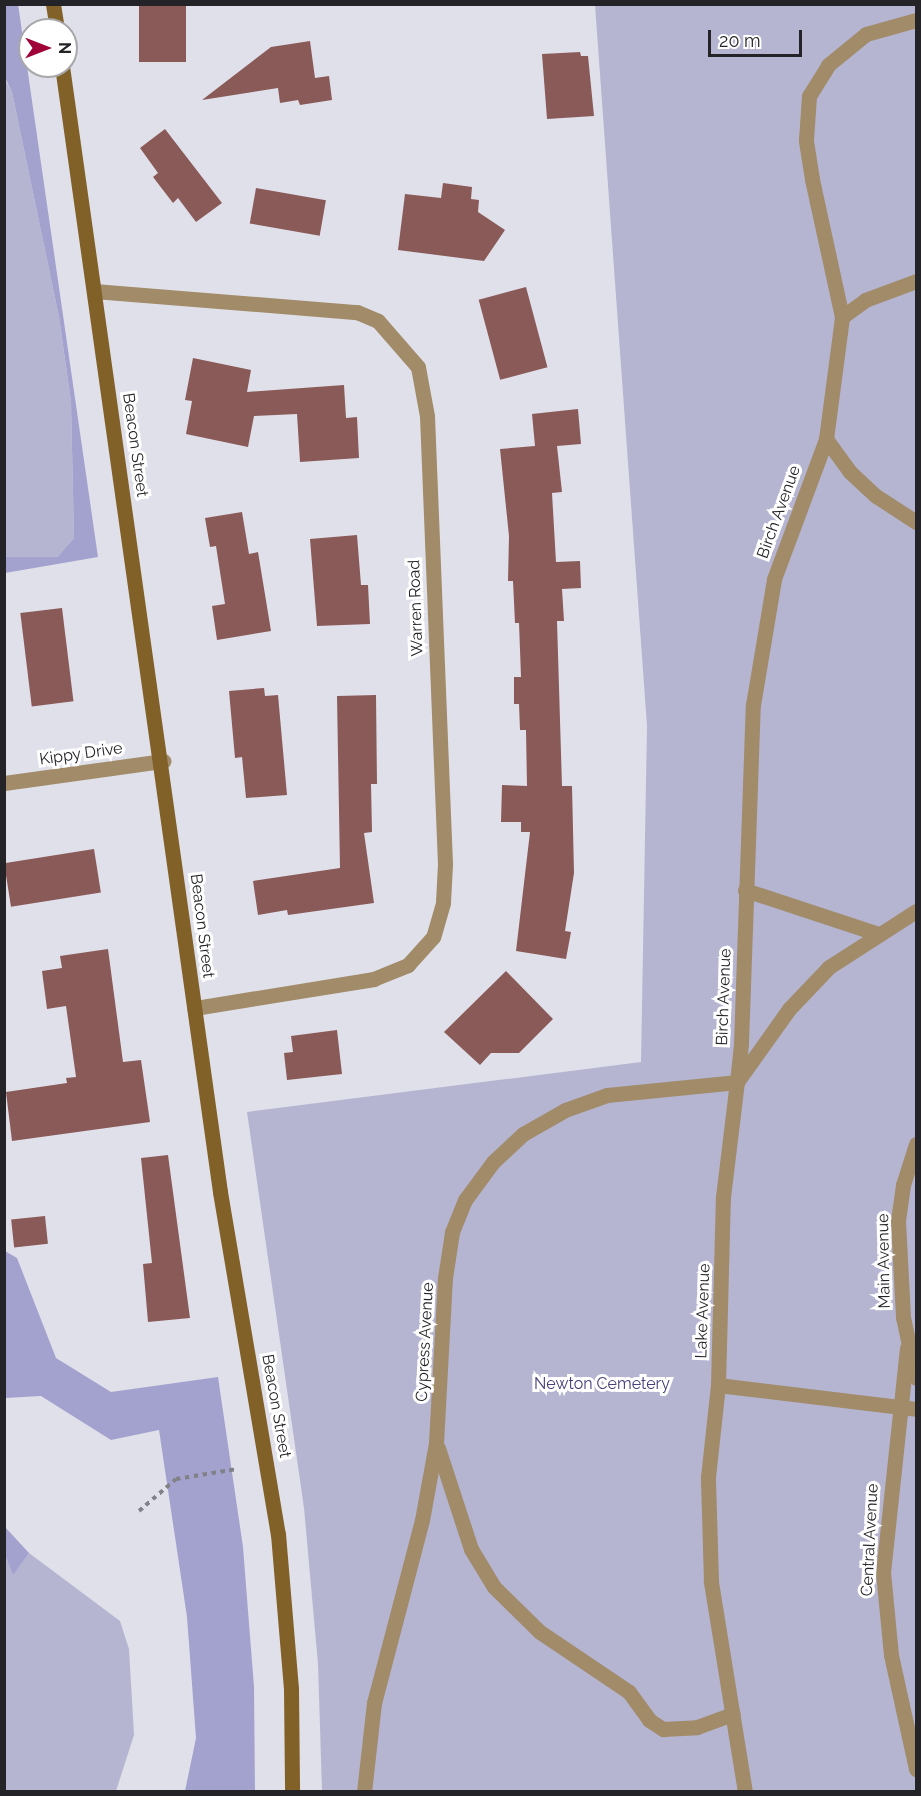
<!DOCTYPE html>
<style>
body{margin:0}
#map{position:relative;width:921px;height:1796px;overflow:hidden;background:#e0e0ea;font-family:Raleway,sans-serif}
div>[style]{position:absolute}
.green>*{inset:0;background:#b5b5d2}
.forest>*{inset:0;background:#a3a2cf}
.building>*{inset:0;background:#8a5a58;transform-origin:0 0}
.path>*{height:4px;margin-top:-2px;transform-origin:0;background:repeating-linear-gradient(90deg,#818188 0 4.5px,transparent 0 9px)}
.lane>*{height:15px;margin:-7.5px;padding:0 7.5px;transform-origin:7.5px;border-radius:7.5px;background:#a18b68}
.street>*{height:15px;margin:-7.5px;padding:0 7.5px;transform-origin:7.5px;border-radius:7.5px;background:#a18b68}
.secondary>*{height:15px;margin:-7.5px;padding:0 7.5px;transform-origin:7.5px;border-radius:7.5px;background:#826128}
span{translate:-50% -50%;white-space:nowrap;text-align:center;line-height:1.15;-webkit-text-stroke:6px #fff;paint-order:stroke}
.street-label{font-size:16px;color:#242428}
.park-label{font-size:16px;color:#46417b}
.frame{position:absolute;inset:0;border:6px solid #242428;pointer-events:none}
.north{position:absolute;left:18px;top:18px;width:60px;height:60px;box-sizing:border-box;background:#fff;border:2px solid #a7a7a9;border-radius:50%;rotate:90deg;font-size:16px;font-weight:700;line-height:24px;text-align:center;color:#242428}
.north::after{content:'';display:block;margin:auto;width:21px;height:27px;background:#a10139;clip-path:polygon(50% 0,100% 100%,50% 72%,0 100%)}
.scale{position:absolute;left:708px;top:30px;width:94px;height:27px;box-sizing:border-box;border:3px solid #242428;border-top:0;padding-left:8px;font-size:18px;line-height:21px;white-space:nowrap;color:#242428;-webkit-text-stroke:4px #fff;paint-order:stroke}
</style>
<div id="map">
<div class="green">
<div style="clip-path:polygon(595px 5px,916px 5px,916px 1791px,322px 1791px,318px 1664px,304px 1508px,247px 1112px,641px 1062px,647px 726px)"></div>
<div style="clip-path:polygon(4px 78px,12px 92px,59px 317px,71px 402px,74px 538px,59px 557px,5px 557px)"></div>
<div style="clip-path:polygon(29px 1553px,120px 1621px,129px 1649px,134px 1735px,116px 1791px,5px 1791px,5px 1555px,13px 1574px)"></div>
</div>
<div class="forest">
<div style="clip-path:polygon(18px 4px,98px 557px,5px 573px,5px 557px,58px 557px,74px 538px,71px 402px,59px 317px,12px 92px,5px 78px,5px 5px)"></div>
<div style="clip-path:polygon(5px 1251px,17px 1258px,56px 1358px,111px 1392px,218px 1377px,243px 1547px,254px 1687px,255px 1791px,185px 1791px,196px 1738px,187px 1617px,159px 1430px,111px 1440px,41px 1396px,5px 1398px)"></div>
<div style="clip-path:polygon(5px 1527px,29px 1553px,13px 1575px,5px 1555px)"></div>
</div>
<div class="building">
<div style="left:139px;top:4px;width:47px;height:58px"></div>
<div style="clip-path:polygon(310px 41px,315px 78px,329px 76px,332px 100px,300px 105px,298px 100px,280px 103px,278px 88px,202px 100px,271px 47px)"></div>
<div style="clip-path:polygon(580px 52px,581px 56px,588px 56px,594px 116px,547px 119px,542px 54px)"></div>
<div style="clip-path:polygon(165px 129px,222px 203px,196px 222px,178px 198px,173px 203px,153px 177px,158px 173px,140px 148px)"></div>
<div style="clip-path:polygon(443px 183px,472px 187px,471px 199px,479px 200px,478px 212px,505px 230px,484px 261px,398px 250px,405px 194px,441px 198px)"></div>
<div style="left:256px;top:188px;width:71px;height:36px;rotate:10deg"></div>
<div style="left:526px;top:287px;width:83px;height:49px;rotate:75deg"></div>
<div style="clip-path:polygon(193px 358px,251px 370px,247px 392px,344px 385px,346px 418px,357px 417px,359px 458px,300px 462px,297px 414px,254px 416px,248px 447px,186px 434px,192px 401px,185px 400px)"></div>
<div style="clip-path:polygon(578px 409px,581px 444px,557px 446px,562px 492px,552px 493px,556px 562px,580px 561px,581px 588px,562px 589px,564px 621px,557px 621px,562px 786px,572px 786px,574px 873px,565px 931px,571px 932px,566px 959px,516px 951px,530px 832px,521px 832px,521px 822px,501px 822px,502px 785px,527px 786px,526px 730px,520px 730px,519px 704px,514px 704px,514px 677px,521px 677px,519px 623px,515px 623px,513px 581px,508px 581px,509px 536px,500px 449px,535px 446px,532px 414px)"></div>
<div style="clip-path:polygon(242px 512px,249px 554px,258px 552px,271px 631px,217px 640px,212px 606px,225px 604px,216px 546px,210px 547px,205px 518px)"></div>
<div style="clip-path:polygon(357px 535px,361px 585px,368px 585px,370px 624px,317px 626px,310px 539px)"></div>
<div style="left:62px;top:608px;width:94px;height:42px;rotate:83deg"></div>
<div style="clip-path:polygon(264px 688px,265px 696px,278px 695px,287px 795px,246px 798px,242px 757px,235px 758px,229px 691px)"></div>
<div style="clip-path:polygon(376px 695px,377px 784px,371px 784px,372px 832px,364px 833px,374px 903px,288px 915px,287px 910px,258px 915px,253px 881px,340px 868px,337px 696px)"></div>
<div style="left:94px;top:849px;width:44px;height:91px;rotate:81deg"></div>
<div style="clip-path:polygon(108px 949px,123px 1062px,141px 1060px,150px 1122px,12px 1141px,6px 1092px,67px 1083px,66px 1078px,76px 1077px,66px 1006px,47px 1009px,42px 971px,62px 968px,60px 956px)"></div>
<div style="clip-path:polygon(506px 971px,553px 1019px,519px 1053px,491px 1053px,480px 1065px,444px 1032px)"></div>
<div style="clip-path:polygon(337px 1030px,342px 1074px,287px 1080px,284px 1053px,293px 1052px,291px 1036px)"></div>
<div style="clip-path:polygon(168px 1155px,190px 1318px,148px 1322px,143px 1264px,152px 1263px,141px 1158px)"></div>
<div style="left:45px;top:1216px;width:28px;height:34px;rotate:84deg"></div>
</div>
<div class="path">
<div style="left:139px;top:1511px;width:49px;rotate:-40.9deg"></div>
<div style="left:176px;top:1479px;width:62px;rotate:-9.3deg"></div>
</div>
<div class="lane">
<div style="left:842px;top:317px;width:29px;rotate:-36deg"></div>
<div style="left:865px;top:300px;width:54px;rotate:-20.4deg"></div>
<div style="left:826px;top:439px;width:41px;rotate:54deg"></div>
<div style="left:850px;top:472px;width:35px;rotate:43deg"></div>
<div style="left:876px;top:496px;width:48px;rotate:33deg"></div>
<div style="left:745px;top:890px;width:141px;rotate:18.2deg"></div>
<div style="left:916px;top:1144px;width:43px;rotate:107.6deg"></div>
<div style="left:903px;top:1185px;width:36px;rotate:98deg"></div>
<div style="left:898px;top:1221px;width:96px;rotate:87deg"></div>
<div style="left:903px;top:1317px;width:62px;rotate:78deg"></div>
<div style="left:907px;top:1348px;width:225px;rotate:96.1deg"></div>
<div style="left:883px;top:1572px;width:83px;rotate:84.5deg"></div>
<div style="left:891px;top:1655px;width:117px;rotate:77.6deg"></div>
<div style="left:718px;top:1385px;width:199px;rotate:6.9deg"></div>
<div style="left:438px;top:1448px;width:106px;rotate:71.9deg"></div>
<div style="left:471px;top:1549px;width:44px;rotate:58.8deg"></div>
<div style="left:494px;top:1587px;width:64px;rotate:44.4deg"></div>
<div style="left:540px;top:1632px;width:107px;rotate:34deg"></div>
<div style="left:629px;top:1692px;width:34px;rotate:54deg"></div>
<div style="left:649px;top:1720px;width:17px;rotate:33deg"></div>
<div style="left:663px;top:1729px;width:34px;rotate:-3deg"></div>
<div style="left:697px;top:1727px;width:38px;rotate:-20deg"></div>
<div style="left:364px;top:1792px;width:90px;rotate:-83.6deg"></div>
<div style="left:374px;top:1703px;width:189px;rotate:-75.3deg"></div>
<div style="left:422px;top:1520px;width:78px;rotate:-79.7deg"></div>
<div style="left:436px;top:1443px;width:165px;rotate:-86.9deg"></div>
<div style="left:445px;top:1278px;width:47px;rotate:-81.3deg"></div>
<div style="left:452px;top:1232px;width:35px;rotate:-68deg"></div>
<div style="left:465px;top:1200px;width:47px;rotate:-53.6deg"></div>
<div style="left:493px;top:1162px;width:41px;rotate:-43deg"></div>
<div style="left:523px;top:1134px;width:48px;rotate:-29.7deg"></div>
<div style="left:565px;top:1110px;width:45px;rotate:-19.7deg"></div>
<div style="left:607px;top:1095px;width:131px;rotate:-5.7deg"></div>
<div style="left:737px;top:1082px;width:39px;rotate:-84deg"></div>
<div style="left:741px;top:1043px;width:338px;rotate:-88deg"></div>
<div style="left:753px;top:705px;width:128px;rotate:-80.5deg"></div>
<div style="left:774px;top:579px;width:149px;rotate:-69.6deg"></div>
<div style="left:826px;top:439px;width:123px;rotate:-82.5deg"></div>
<div style="left:842px;top:317px;width:141px;rotate:-102.3deg"></div>
<div style="left:812px;top:179px;width:39px;rotate:-99deg"></div>
<div style="left:806px;top:140px;width:44px;rotate:-86.1deg"></div>
<div style="left:809px;top:96px;width:36px;rotate:-58deg"></div>
<div style="left:828px;top:65px;width:49px;rotate:-39.2deg"></div>
<div style="left:866px;top:34px;width:52px;rotate:-15.6deg"></div>
<div style="left:745px;top:1792px;width:214px;rotate:-99.2deg"></div>
<div style="left:711px;top:1581px;width:104px;rotate:-91.7deg"></div>
<div style="left:708px;top:1477px;width:93px;rotate:-83.8deg"></div>
<div style="left:718px;top:1385px;width:188px;rotate:-88.5deg"></div>
<div style="left:723px;top:1197px;width:116px;rotate:-83.1deg"></div>
<div style="left:737px;top:1082px;width:90px;rotate:-54.5deg"></div>
<div style="left:789px;top:1009px;width:58px;rotate:-46.4deg"></div>
<div style="left:829px;top:967px;width:103px;rotate:-32.8deg"></div>
</div>
<div class="street">
<div style="left:94px;top:291px;width:264px;rotate:4.6deg"></div>
<div style="left:357px;top:312px;width:23px;rotate:23deg"></div>
<div style="left:378px;top:321px;width:61px;rotate:49deg"></div>
<div style="left:418px;top:367px;width:50px;rotate:79.6deg"></div>
<div style="left:427px;top:416px;width:448px;rotate:87.7deg"></div>
<div style="left:445px;top:864px;width:39px;rotate:93deg"></div>
<div style="left:443px;top:903px;width:35px;rotate:106deg"></div>
<div style="left:433px;top:937px;width:38px;rotate:132deg"></div>
<div style="left:408px;top:965px;width:37px;rotate:158deg"></div>
<div style="left:374px;top:979px;width:182px;rotate:170.8deg"></div>
<div style="left:4px;top:783px;width:161px;rotate:-7.9deg"></div>
</div>
<div class="secondary">
<div style="left:53px;top:4px;width:26px;rotate:81deg"></div>
<div style="left:62px;top:66px;width:1137px;rotate:82.01deg"></div>
<div style="left:220px;top:1192px;width:347px;rotate:80.4deg"></div>
<div style="left:278px;top:1534px;width:156px;rotate:85.2deg"></div>
<div style="left:291px;top:1689px;width:103px;rotate:89.4deg"></div>
</div>
<div class="street-label">
<span style="left:135px;top:445px;rotate:82deg">Beacon Street</span>
<span style="left:779px;top:512px;rotate:-70deg">Birch Avenue</span>
<span style="left:416px;top:608px;rotate:-92deg">Warren Road</span>
<span style="left:81px;top:754px;rotate:-8deg">Kippy Drive</span>
<span style="left:202px;top:926px;rotate:83deg">Beacon Street</span>
<span style="left:724px;top:997px;rotate:-88deg">Birch Avenue</span>
<span style="left:884px;top:1261px;rotate:-91deg">Main Avenue</span>
<span style="left:703px;top:1311px;rotate:-88deg">Lake Avenue</span>
<span style="left:425px;top:1342px;rotate:-87deg">Cypress Avenue</span>
<span style="left:276px;top:1406px;rotate:80deg">Beacon Street</span>
<span style="left:870px;top:1540px;rotate:-87deg">Central Avenue</span>
</div>
<div class="park-label">
<span style="left:602px;top:1384px">Newton Cemetery</span>
</div>
<div class="frame"></div>
<div class="north">N</div>
<div class="scale">20 m</div>
</div>
